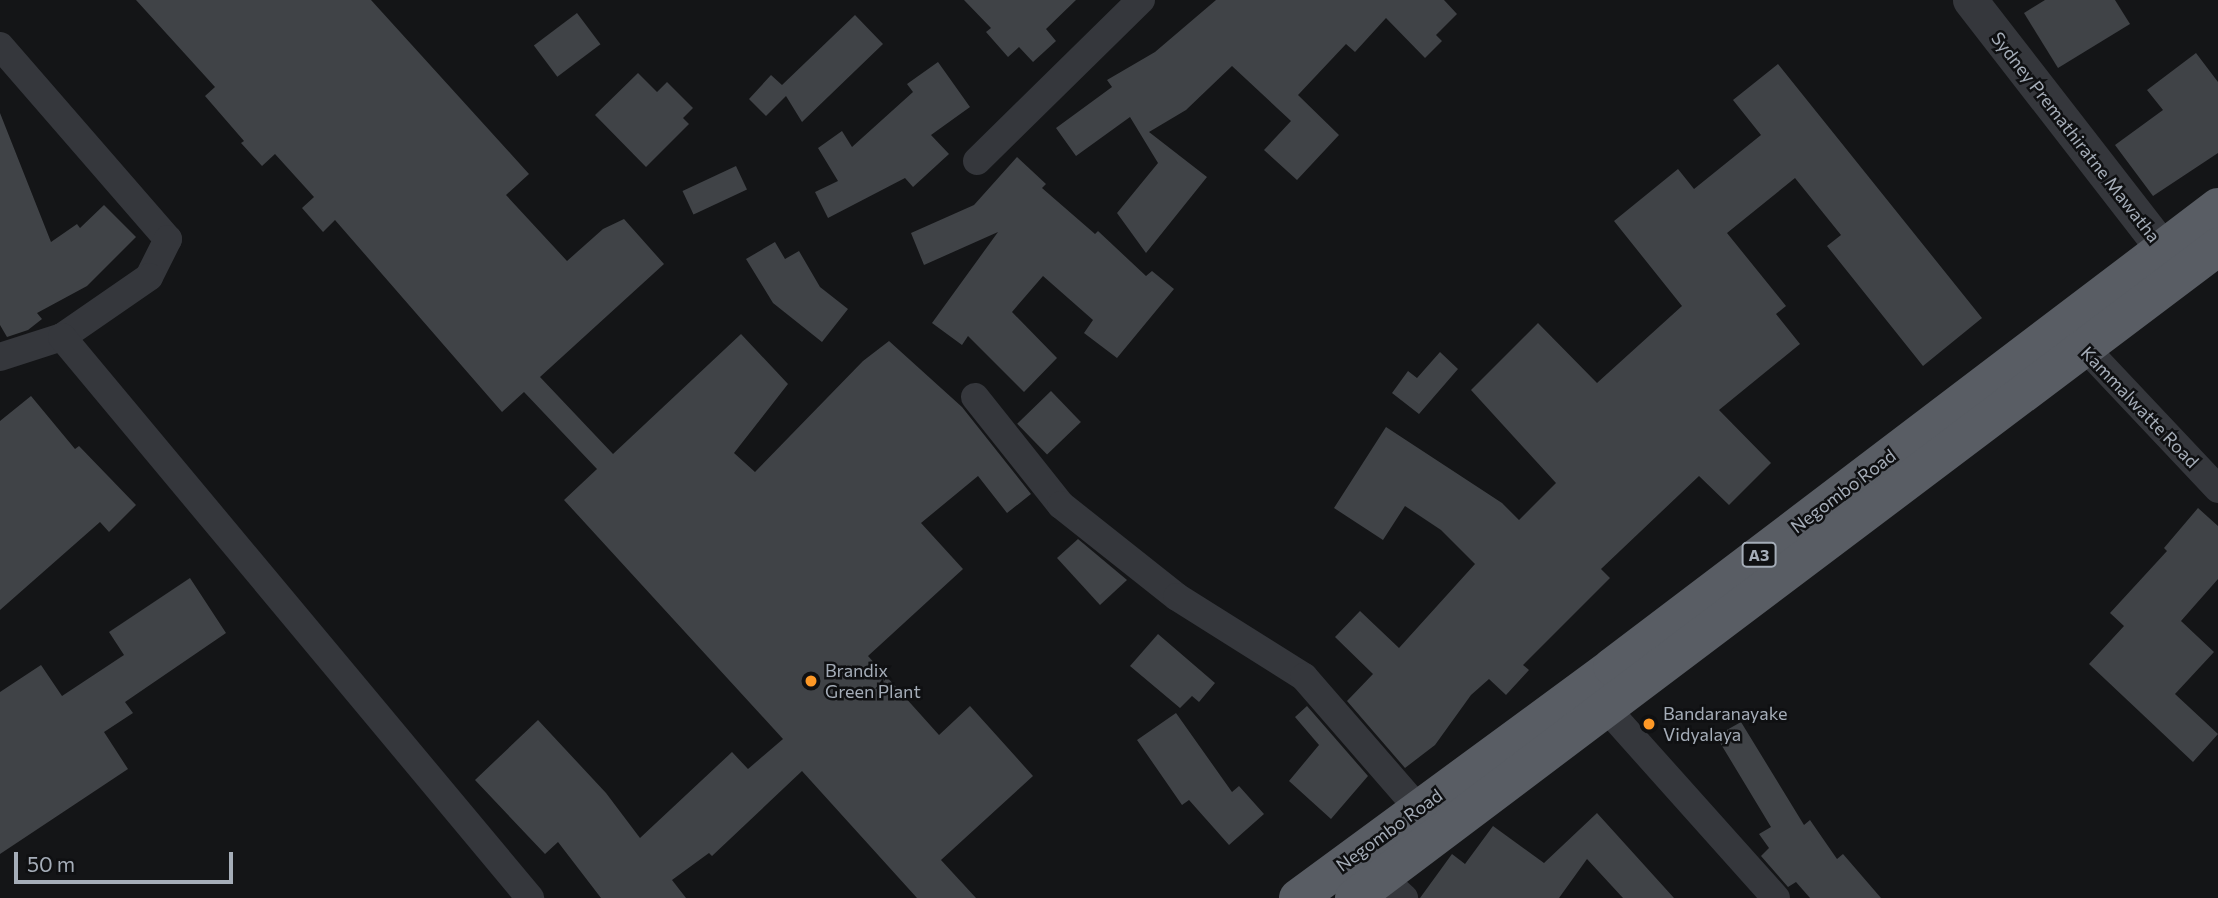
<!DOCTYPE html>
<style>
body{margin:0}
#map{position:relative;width:2218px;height:898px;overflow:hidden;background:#141517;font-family:Commissioner,sans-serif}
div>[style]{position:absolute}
.building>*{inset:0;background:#404347;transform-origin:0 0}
.minor>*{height:28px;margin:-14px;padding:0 14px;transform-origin:14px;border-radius:14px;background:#35373c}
.tertiary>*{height:35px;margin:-17.5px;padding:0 17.5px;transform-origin:17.5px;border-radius:17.5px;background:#35373c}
.trunk>*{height:38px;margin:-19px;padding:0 19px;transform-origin:19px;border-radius:19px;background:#595d64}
.dots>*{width:19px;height:19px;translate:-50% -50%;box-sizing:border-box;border:4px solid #0f1012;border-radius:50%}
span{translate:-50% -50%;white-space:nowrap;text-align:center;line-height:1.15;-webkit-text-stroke:5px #0f1012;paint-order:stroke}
.shield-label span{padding:2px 5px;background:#0f1012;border:2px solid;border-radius:5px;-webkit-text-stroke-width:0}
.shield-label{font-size:16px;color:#a5adb8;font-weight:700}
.street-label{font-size:18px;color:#a5adb8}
.poi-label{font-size:18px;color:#a5adb8}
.left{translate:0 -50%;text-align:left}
.scale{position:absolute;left:14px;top:852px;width:219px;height:32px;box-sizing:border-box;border:4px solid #a5adb8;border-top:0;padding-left:9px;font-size:21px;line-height:24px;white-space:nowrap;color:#a5adb8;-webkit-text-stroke:5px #0f1012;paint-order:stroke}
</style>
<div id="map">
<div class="building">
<div style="clip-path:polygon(136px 0,371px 0,529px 174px,506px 195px,567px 261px,603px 229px,624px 219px,664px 264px,540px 377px,613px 454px,741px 334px,788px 384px,734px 453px,755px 472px,863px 361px,889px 341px,962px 407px,1031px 494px,1007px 513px,978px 476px,921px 523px,963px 569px,868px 656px,939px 735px,970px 706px,1033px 776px,941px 860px,976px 898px,917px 898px,802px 771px,712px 856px,709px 853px,672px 880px,686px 898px,601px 898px,558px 842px,545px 854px,475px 780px,538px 720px,606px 793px,640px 838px,732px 752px,748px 769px,783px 739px,564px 500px,597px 469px,524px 392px,502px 412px,335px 220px,323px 232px,302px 208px,314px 197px,275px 154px,262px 166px,241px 143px,244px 141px,205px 96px,215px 87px)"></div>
<div style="clip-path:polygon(964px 0,1076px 0,1046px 29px,1056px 41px,1033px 62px,1019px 47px,1008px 57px,986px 32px,991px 28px)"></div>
<div style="clip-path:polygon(1216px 0,1444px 0,1457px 14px,1436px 35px,1442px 41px,1425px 58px,1386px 18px,1355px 52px,1346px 44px,1298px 95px,1339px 135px,1297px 180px,1264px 150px,1291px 121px,1232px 66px,1186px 110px,1149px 132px,1207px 177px,1146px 253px,1117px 213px,1158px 163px,1130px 117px,1076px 156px,1056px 128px,1112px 87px,1107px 80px,1155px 52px)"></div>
<div style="clip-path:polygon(2045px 0,2115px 0,2130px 24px,2058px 68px,2024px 13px)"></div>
<div style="left:577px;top:13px;width:39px;height:54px;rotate:53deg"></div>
<div style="clip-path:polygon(855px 15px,883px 44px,802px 122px,786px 96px,766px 116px,749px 99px,771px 75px,782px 85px)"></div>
<div style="clip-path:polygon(2196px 53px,2218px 82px,2218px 153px,2153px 196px,2115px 145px,2163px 110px,2147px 90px)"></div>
<div style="clip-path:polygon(938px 62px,970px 107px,931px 135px,949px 154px,913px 187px,905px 178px,828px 218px,815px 192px,838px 181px,818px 148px,842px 131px,852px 147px,913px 92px,907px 84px)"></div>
<div style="clip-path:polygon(1778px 64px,1982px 318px,1923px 366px,1827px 246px,1841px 235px,1795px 178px,1727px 233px,1786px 306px,1776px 314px,1800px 344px,1719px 410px,1771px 463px,1729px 505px,1699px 476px,1601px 569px,1610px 578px,1523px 665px,1529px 670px,1506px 695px,1489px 679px,1471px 695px,1435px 745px,1405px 768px,1347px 701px,1373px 674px,1335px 637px,1360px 611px,1399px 648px,1475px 564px,1441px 530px,1405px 506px,1383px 540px,1334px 508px,1386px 427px,1502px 503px,1519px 520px,1556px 483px,1471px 390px,1538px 323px,1597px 383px,1682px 306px,1614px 221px,1678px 169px,1694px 189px,1761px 135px,1733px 100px)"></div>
<div style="clip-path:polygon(638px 73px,657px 92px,667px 82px,693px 108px,683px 118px,689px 124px,646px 167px,595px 115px)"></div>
<div style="clip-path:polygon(0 113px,51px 242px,77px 224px,80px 228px,104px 205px,136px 237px,87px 286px,37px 313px,42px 319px,28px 330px,7px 337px,0 325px)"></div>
<div style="clip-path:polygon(1017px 157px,1046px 184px,1042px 188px,1095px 234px,1098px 231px,1146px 276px,1152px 271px,1174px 289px,1117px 358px,1084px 333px,1093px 320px,1043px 276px,1012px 312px,1057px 358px,1024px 392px,968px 336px,962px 345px,932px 323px,998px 232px,924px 265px,911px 233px,974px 205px)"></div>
<div style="left:736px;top:166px;width:26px;height:59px;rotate:65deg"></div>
<div style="clip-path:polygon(775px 242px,785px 259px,799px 251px,820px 287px,848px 309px,822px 342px,773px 303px,746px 259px)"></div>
<div style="clip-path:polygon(1440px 352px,1458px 369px,1419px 414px,1392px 393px,1408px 371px,1417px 378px)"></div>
<div style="left:1051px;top:391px;width:43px;height:47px;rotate:46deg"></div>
<div style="clip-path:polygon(31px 396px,75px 449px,79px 446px,136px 505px,109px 532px,100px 522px,0 610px,0 421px)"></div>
<div style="clip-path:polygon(2198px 508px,2218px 526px,2218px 579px,2181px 621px,2214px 652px,2175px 694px,2218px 734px,2193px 762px,2089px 664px,2124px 626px,2110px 613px,2167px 551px,2164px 548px)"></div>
<div style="clip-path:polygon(1078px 539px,1127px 580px,1100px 605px,1057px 558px)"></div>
<div style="clip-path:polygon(190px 578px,226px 633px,125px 702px,133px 713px,104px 732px,128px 769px,0 854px,0 692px,41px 665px,62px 696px,124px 655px,109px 632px)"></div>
<div style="clip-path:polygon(1158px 634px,1215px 683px,1199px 702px,1192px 696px,1180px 708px,1130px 666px)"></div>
<div style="clip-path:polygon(1307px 706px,1368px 776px,1331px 819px,1289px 781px,1319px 745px,1295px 717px)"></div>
<div style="clip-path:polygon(1176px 713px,1232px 792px,1239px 786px,1264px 814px,1229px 845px,1189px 800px,1182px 805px,1137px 740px)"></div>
<div style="clip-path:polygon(1741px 722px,1804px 825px,1810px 820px,1837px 859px,1843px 854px,1881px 898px,1810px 898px,1796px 882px,1788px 887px,1761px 856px,1769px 848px,1759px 834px,1771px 827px,1716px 736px)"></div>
<div style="clip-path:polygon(1597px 813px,1674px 898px,1623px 898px,1587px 859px,1559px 898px,1420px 898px,1452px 854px,1465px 864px,1493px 826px,1544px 863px)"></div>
</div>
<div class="minor">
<div style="left:0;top:46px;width:256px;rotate:49deg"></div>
<div style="left:168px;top:239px;width:42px;rotate:116.6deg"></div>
<div style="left:149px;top:277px;width:106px;rotate:145.4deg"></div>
<div style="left:62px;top:337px;width:65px;rotate:162.1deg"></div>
<div style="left:977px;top:161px;width:230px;rotate:-44.5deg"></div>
<div style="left:2072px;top:334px;width:213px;rotate:46.7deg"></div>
<div style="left:62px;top:337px;width:731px;rotate:50.16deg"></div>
<div style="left:975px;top:397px;width:138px;rotate:51.5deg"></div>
<div style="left:1061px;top:505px;width:148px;rotate:38.4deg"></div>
<div style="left:1177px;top:597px;width:150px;rotate:32.2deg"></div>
<div style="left:1304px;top:677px;width:174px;rotate:49deg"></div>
<div style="left:1606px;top:708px;width:255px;rotate:48.2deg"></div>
<div style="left:1368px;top:865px;width:49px;rotate:42.5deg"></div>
</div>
<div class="tertiary">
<div style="left:1970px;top:0;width:343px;rotate:52.2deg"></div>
</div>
<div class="trunk">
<div style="left:1298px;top:898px;width:390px;rotate:-36.3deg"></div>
<div style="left:1612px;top:667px;width:761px;rotate:-37.2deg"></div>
<div style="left:1354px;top:898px;width:1082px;rotate:-37deg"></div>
</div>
<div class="dots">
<div style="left:811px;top:681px;background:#fd9826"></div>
<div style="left:1649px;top:724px;background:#fd9826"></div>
</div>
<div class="shield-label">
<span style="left:1759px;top:555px">A3</span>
</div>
<div class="street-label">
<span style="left:2076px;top:137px;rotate:52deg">Sydney Premathiratne Mawatha</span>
<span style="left:2140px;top:407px;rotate:46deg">Kammalwatte Road</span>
<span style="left:1843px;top:491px;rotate:-37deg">Negombo Road</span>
<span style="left:1389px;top:830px;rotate:-36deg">Negombo Road</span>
</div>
<div class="poi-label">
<span class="left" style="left:825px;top:681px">Brandix<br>Green Plant</span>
<span class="left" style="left:1663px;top:724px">Bandaranayake<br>Vidyalaya</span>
</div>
<div class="scale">50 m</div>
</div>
